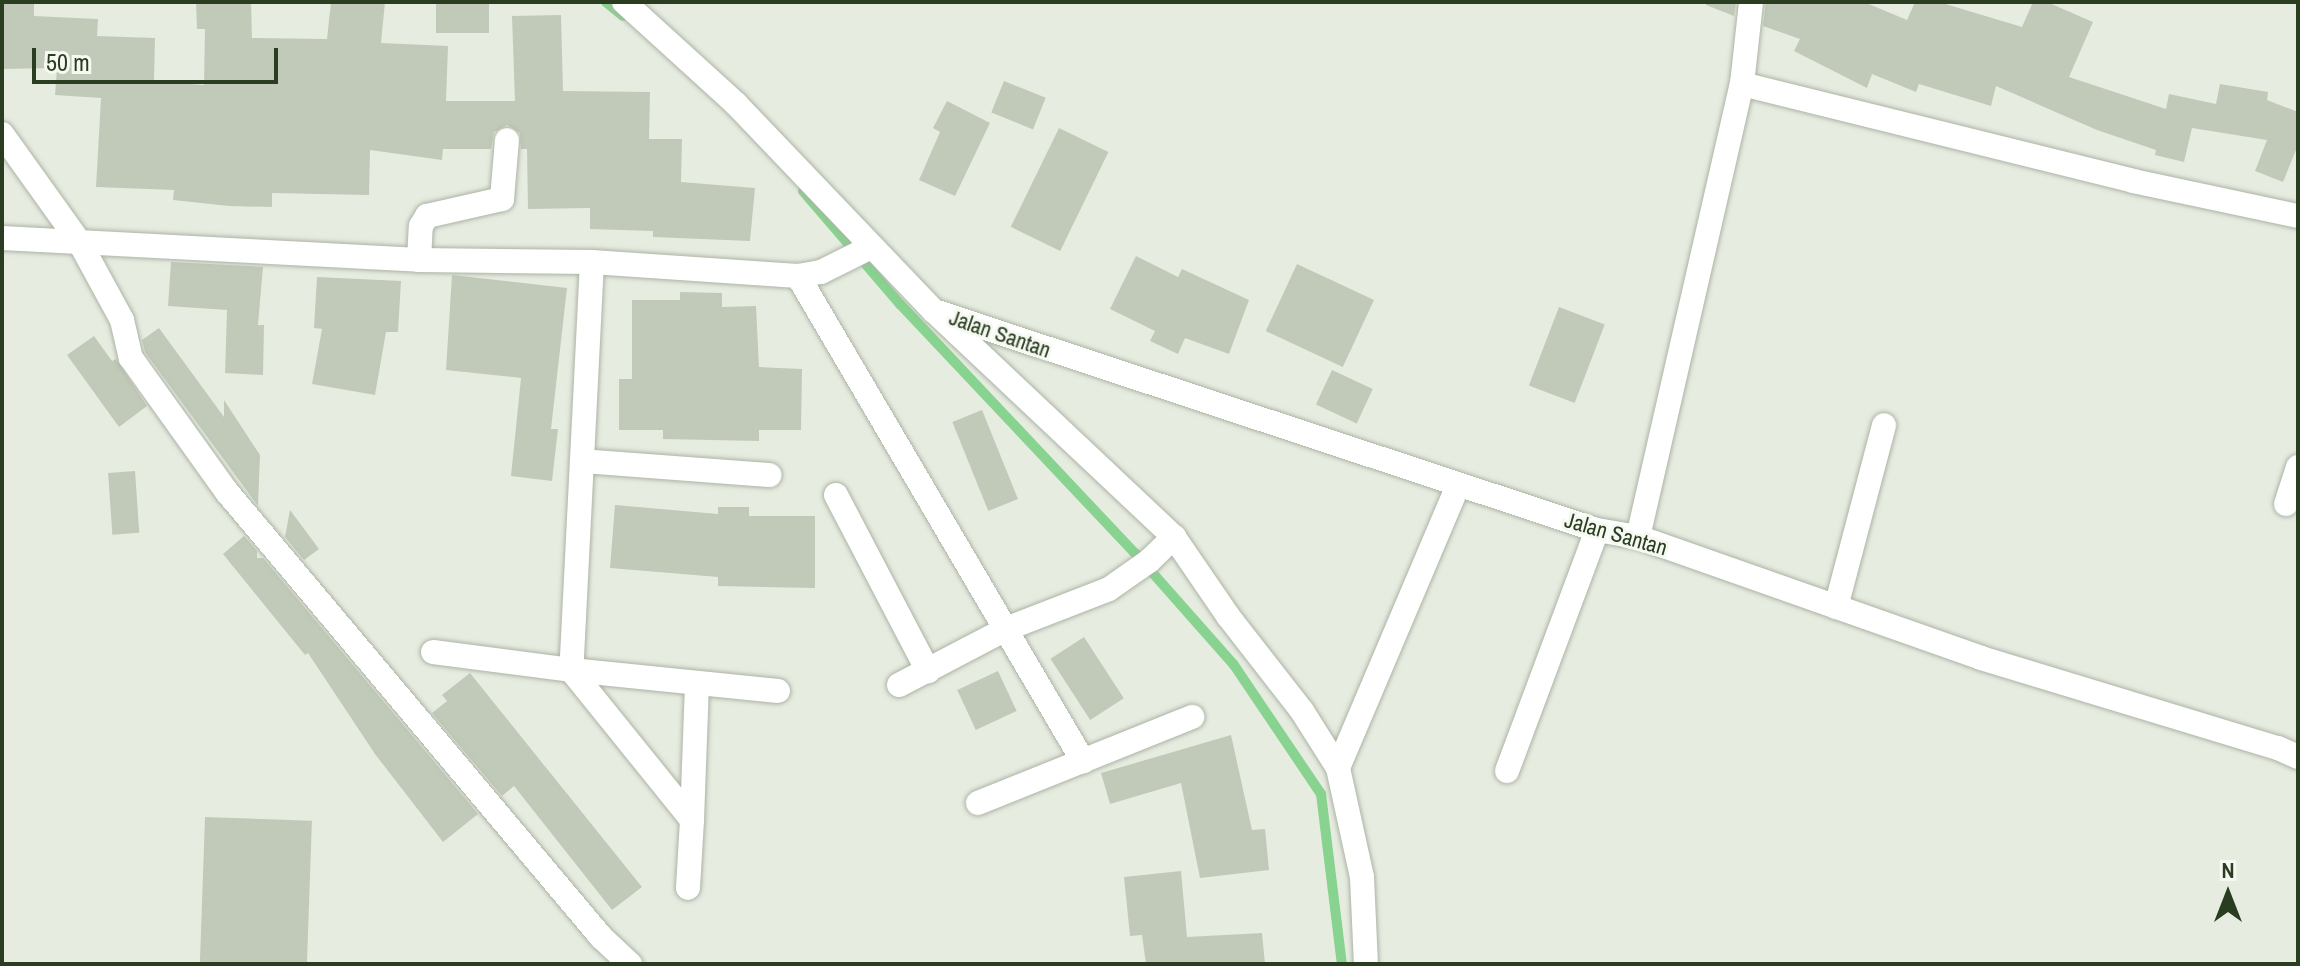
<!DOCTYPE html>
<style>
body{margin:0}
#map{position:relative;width:2300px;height:966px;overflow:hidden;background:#e7ece1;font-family:"Archivo Narrow",sans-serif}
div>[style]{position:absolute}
.stream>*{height:10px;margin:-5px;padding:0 5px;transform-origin:5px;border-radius:5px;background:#87d38f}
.building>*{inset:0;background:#c1cab9;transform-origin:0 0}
.roads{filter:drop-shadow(0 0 2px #abb4a4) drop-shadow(0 0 2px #abb4a4)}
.street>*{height:24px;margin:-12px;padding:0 12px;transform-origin:12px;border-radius:12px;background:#fff}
span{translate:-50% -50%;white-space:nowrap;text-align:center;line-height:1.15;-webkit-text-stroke:6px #f6f9f2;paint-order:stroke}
.street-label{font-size:22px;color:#2a3d21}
.frame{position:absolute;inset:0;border:4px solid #2a3d21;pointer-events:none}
.north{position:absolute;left:2188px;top:854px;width:80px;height:80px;-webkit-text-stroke:6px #f6f9f2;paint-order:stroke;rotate:0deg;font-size:22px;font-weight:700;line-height:32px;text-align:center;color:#2a3d21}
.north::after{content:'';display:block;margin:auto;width:28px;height:36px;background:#2a3d21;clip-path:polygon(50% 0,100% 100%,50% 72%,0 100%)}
.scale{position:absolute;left:32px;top:48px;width:246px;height:36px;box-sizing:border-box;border:4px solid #2a3d21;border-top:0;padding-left:10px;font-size:24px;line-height:28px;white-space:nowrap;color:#2a3d21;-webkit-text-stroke:6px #f6f9f2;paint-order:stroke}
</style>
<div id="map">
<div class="stream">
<div style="left:606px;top:2px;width:22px;rotate:39deg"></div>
<div style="left:803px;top:191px;width:149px;rotate:49.4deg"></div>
<div style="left:900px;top:304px;width:342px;rotate:46.7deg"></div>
<div style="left:1135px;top:553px;width:149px;rotate:48.5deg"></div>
<div style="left:1234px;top:665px;width:156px;rotate:56deg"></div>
<div style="left:1321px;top:794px;width:171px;rotate:83deg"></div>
</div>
<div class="building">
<div style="clip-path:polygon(2px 2px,34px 2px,34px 16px,98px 19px,97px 36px,155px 38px,154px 81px,204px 85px,205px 29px,197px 29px,196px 2px,251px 2px,252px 38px,327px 39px,331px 2px,385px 2px,381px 43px,448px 46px,446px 101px,515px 101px,512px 16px,561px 15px,563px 91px,650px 92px,649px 139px,682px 139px,681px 182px,755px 188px,750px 241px,653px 237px,653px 231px,590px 229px,590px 208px,528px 209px,527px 149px,521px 149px,520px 133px,507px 125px,494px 132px,491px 149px,443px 149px,442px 160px,370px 150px,369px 195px,272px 193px,272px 207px,229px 206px,173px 200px,174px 190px,96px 187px,101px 98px,55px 95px,57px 68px,2px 69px)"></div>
<div style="left:436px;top:2px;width:53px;height:31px"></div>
<div style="clip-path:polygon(1706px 2px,1736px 2px,1734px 16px,1706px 5px)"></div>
<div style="clip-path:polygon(1766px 2px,1864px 2px,1907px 20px,1915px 2px,1939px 2px,2022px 27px,2033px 2px,2047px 2px,2093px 22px,2069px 77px,2166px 109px,2169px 94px,2216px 104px,2220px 84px,2268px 92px,2267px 100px,2298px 112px,2298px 145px,2283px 182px,2255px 171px,2267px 140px,2192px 128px,2184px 162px,2155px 155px,2156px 150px,2097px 130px,1996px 86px,1991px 106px,1919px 84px,1916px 92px,1872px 74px,1867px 88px,1794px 51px,1800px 39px,1763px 26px)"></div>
<div style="left:1004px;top:81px;width:45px;height:34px;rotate:22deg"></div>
<div style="clip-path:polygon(947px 101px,990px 123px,955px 196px,919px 180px,940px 132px,933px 128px)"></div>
<div style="left:1059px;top:128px;width:55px;height:110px;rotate:26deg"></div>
<div style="clip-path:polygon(1136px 256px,1178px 277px,1182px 269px,1249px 300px,1229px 354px,1185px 338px,1178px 354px,1150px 341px,1155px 331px,1110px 309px)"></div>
<div style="clip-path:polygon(171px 262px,263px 267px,258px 325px,264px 325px,263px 375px,225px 373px,227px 310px,168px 306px)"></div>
<div style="left:1297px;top:264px;width:85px;height:74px;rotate:25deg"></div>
<div style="clip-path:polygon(452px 275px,567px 288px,551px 429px,558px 429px,552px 481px,511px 476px,521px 378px,446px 370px)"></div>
<div style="clip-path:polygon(317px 277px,401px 281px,398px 332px,386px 332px,375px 395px,312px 384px,322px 329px,314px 328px)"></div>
<div style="clip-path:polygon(680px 292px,722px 293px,722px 307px,756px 306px,759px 367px,802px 369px,801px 430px,759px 430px,759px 441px,663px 439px,663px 430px,619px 430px,619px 379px,632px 379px,632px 300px,680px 300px)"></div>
<div style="left:1559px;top:307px;width:49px;height:84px;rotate:21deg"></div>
<div style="clip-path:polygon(159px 328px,224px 417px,224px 400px,260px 455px,258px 506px,145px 352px,142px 340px)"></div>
<div style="clip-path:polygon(94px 336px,112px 361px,116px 359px,147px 406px,119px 427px,67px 355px)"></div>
<div style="left:1332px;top:370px;width:45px;height:38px;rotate:25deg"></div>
<div style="left:982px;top:410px;width:96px;height:32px;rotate:68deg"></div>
<div style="left:135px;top:471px;width:62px;height:27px;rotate:86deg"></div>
<div style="clip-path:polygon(615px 505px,718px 514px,718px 507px,749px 507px,749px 516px,815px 516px,815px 588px,718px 586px,718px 577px,610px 568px)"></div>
<div style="clip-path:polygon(290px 510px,319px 549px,304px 560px,285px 537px)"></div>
<div style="clip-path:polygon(244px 536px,257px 551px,257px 558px,263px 558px,478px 814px,443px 842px,375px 754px,308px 653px,305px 655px,223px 554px)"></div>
<div style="left:1084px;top:637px;width:73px;height:40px;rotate:57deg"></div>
<div style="left:998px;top:671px;width:44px;height:45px;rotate:65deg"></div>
<div style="clip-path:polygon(470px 673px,642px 887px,612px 910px,514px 786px,502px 796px,432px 713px,447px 701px,442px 695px)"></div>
<div style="clip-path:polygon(1231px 735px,1252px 830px,1265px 829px,1269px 870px,1200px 878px,1181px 783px,1110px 804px,1101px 773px)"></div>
<div style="left:205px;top:817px;width:107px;height:147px;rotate:2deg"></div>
<div style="clip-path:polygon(1181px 871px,1187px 937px,1262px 933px,1265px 964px,1146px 964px,1142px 935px,1130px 936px,1124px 877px)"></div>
</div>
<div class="roads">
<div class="street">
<div style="left:624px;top:2px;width:151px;rotate:42.3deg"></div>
<div style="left:736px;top:104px;width:286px;rotate:46.3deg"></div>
<div style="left:934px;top:311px;width:330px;rotate:43.3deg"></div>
<div style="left:1174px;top:537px;width:96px;rotate:55.6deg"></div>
<div style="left:1228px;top:616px;width:120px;rotate:52.1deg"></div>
<div style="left:1302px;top:711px;width:67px;rotate:57.7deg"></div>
<div style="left:1338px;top:768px;width:112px;rotate:77.6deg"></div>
<div style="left:1362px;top:877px;width:87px;rotate:87.4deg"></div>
<div style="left:1742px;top:84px;width:82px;rotate:-83.7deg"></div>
<div style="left:2px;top:134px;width:134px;rotate:54.4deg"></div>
<div style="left:80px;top:243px;width:88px;rotate:61.4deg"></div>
<div style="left:122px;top:320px;width:39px;rotate:77deg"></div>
<div style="left:131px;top:358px;width:165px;rotate:54.4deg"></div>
<div style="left:227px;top:492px;width:581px;rotate:49.95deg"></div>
<div style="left:601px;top:937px;width:40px;rotate:43deg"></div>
<div style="left:2px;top:238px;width:418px;rotate:3deg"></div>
<div style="left:419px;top:260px;width:173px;rotate:0.7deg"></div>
<div style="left:592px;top:262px;width:206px;rotate:3.9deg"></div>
<div style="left:798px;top:276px;width:23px;rotate:-10deg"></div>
<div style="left:821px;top:272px;width:56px;rotate:-26.6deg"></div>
<div style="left:419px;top:260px;width:34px;rotate:-87deg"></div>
<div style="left:421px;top:226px;width:12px;rotate:-59deg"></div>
<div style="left:427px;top:216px;width:77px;rotate:-12.8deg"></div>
<div style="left:502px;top:199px;width:59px;rotate:-85.2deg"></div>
<div style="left:592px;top:262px;width:409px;rotate:92.9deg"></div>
<div style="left:571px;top:670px;width:193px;rotate:51.1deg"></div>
<div style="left:692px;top:820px;width:68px;rotate:93.4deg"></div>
<div style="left:798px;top:276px;width:563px;rotate:59.56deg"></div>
<div style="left:934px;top:311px;width:698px;rotate:18.28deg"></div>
<div style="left:1597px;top:530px;width:42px;rotate:9.7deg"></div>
<div style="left:1638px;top:537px;width:364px;rotate:19.4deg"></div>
<div style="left:1981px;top:658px;width:310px;rotate:16.9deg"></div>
<div style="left:2278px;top:748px;width:22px;rotate:24deg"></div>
<div style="left:582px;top:461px;width:188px;rotate:4.3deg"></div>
<div style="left:836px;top:495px;width:199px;rotate:62.4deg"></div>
<div style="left:2286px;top:504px;width:39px;rotate:-72deg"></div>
<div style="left:1638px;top:537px;width:465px;rotate:-77.1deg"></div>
<div style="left:1742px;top:84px;width:403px;rotate:13.9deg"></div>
<div style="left:2133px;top:181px;width:169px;rotate:12deg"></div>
<div style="left:1836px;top:607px;width:188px;rotate:-75.2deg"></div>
<div style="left:433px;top:652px;width:139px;rotate:7.4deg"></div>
<div style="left:571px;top:670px;width:208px;rotate:5.8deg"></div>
<div style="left:899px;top:685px;width:121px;rotate:-27.6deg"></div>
<div style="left:1006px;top:629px;width:110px;rotate:-21.2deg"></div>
<div style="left:1109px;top:589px;width:49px;rotate:-35deg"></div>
<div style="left:1149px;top:561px;width:35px;rotate:-44deg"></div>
<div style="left:1338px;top:768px;width:307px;rotate:-67deg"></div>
<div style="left:1507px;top:771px;width:257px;rotate:-69.5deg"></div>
<div style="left:978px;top:803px;width:231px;rotate:-21.9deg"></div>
<div style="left:692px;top:820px;width:137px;rotate:-87.9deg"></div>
</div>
</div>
<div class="street-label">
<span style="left:1000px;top:334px;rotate:19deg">Jalan Santan</span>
<span style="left:1616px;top:534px;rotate:16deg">Jalan Santan</span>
</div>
<div class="frame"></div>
<div class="north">N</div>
<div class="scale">50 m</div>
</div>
